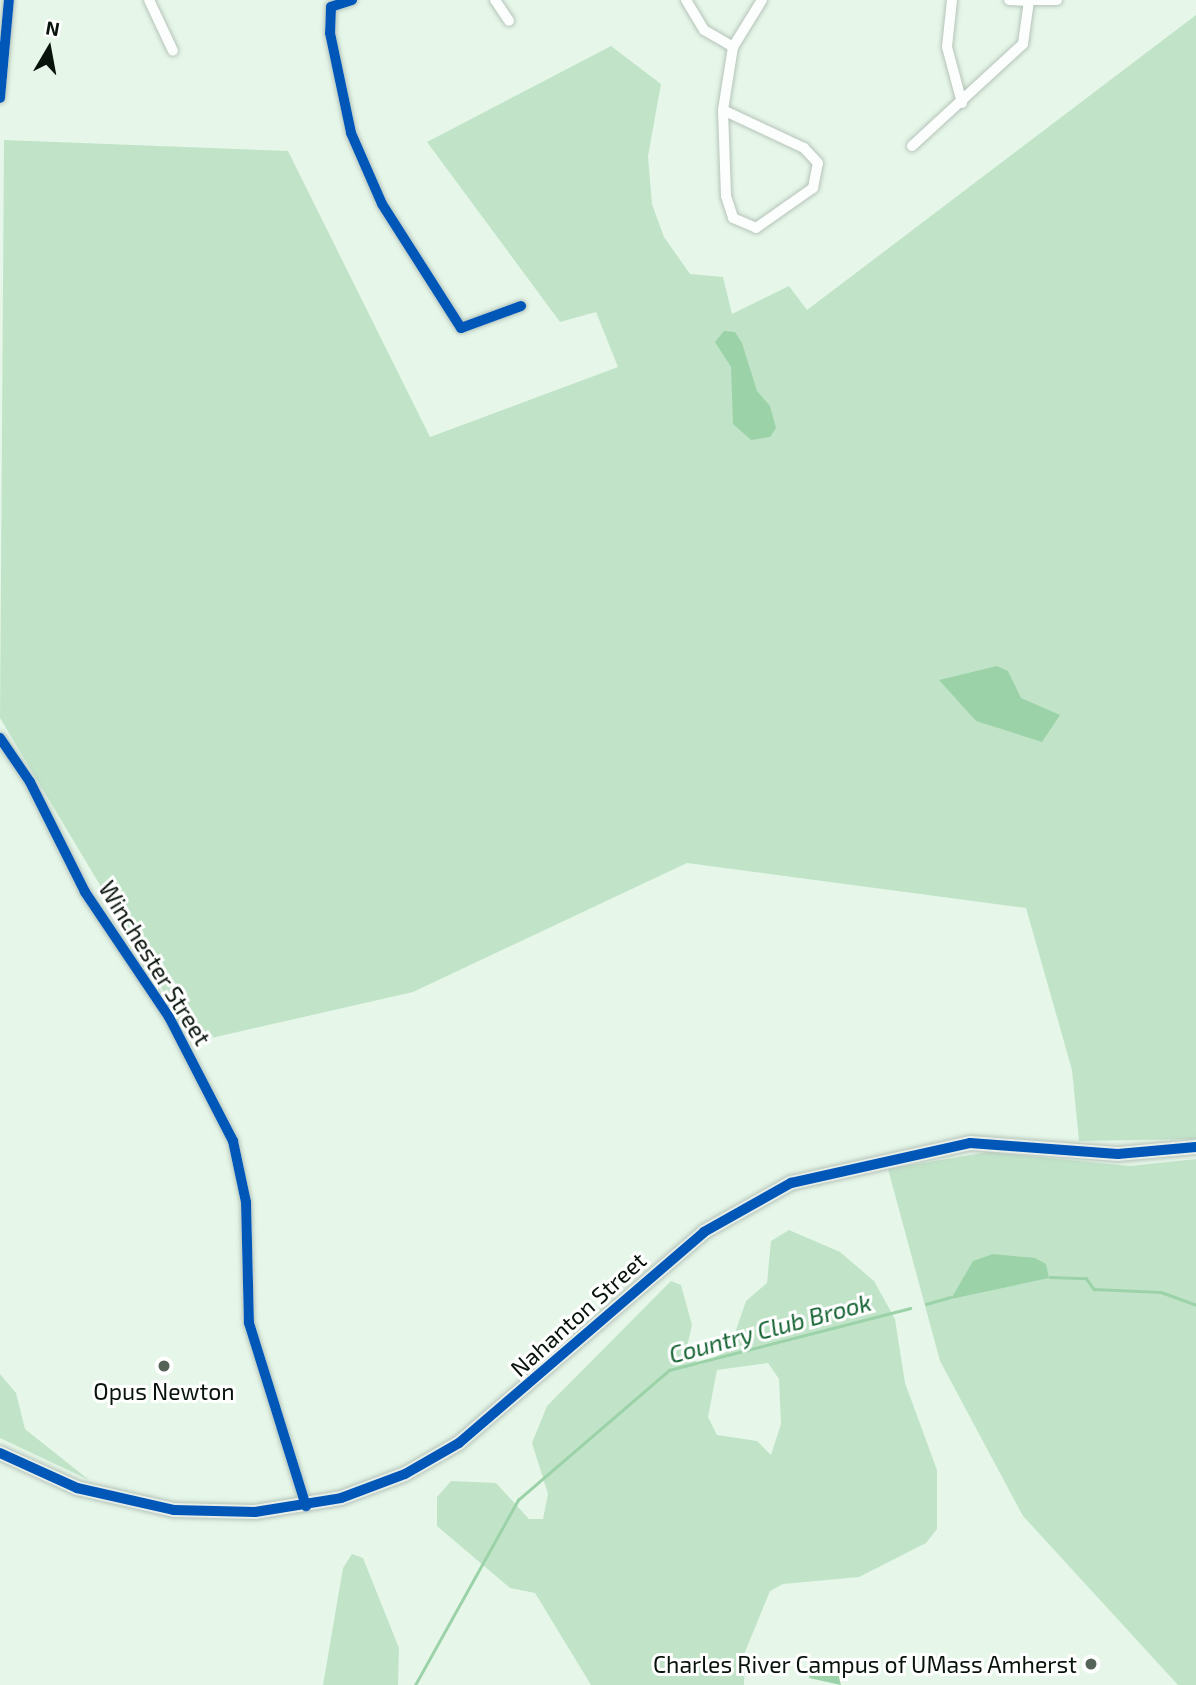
<!DOCTYPE html>
<style>
body{margin:0}
#map{position:relative;width:1196px;height:1685px;overflow:hidden;background:#e6f7e9;font-family:"Exo 2",sans-serif}
div>[style]{position:absolute}
.green>*{inset:0;background:#c1e4c9}
.water>*{inset:0;background:#9bd2a8}
.stream>*{height:2.5px;margin:-1.25px;padding:0 1.25px;transform-origin:1.25px;border-radius:1.25px;background:#9bd2a8}
.roads{filter:drop-shadow(0 0 2px #b6c3b9) drop-shadow(0 0 2px #b6c3b9)}
.minor>*{height:10px;margin:-5px;padding:0 5px;transform-origin:5px;border-radius:5px;background:#fbfefc}
.major>*{height:14px;margin:-7px;padding:0 7px;transform-origin:7px;border-radius:7px;background:#e7eee8}
.cycleway>*{height:10px;margin:-5px;padding:0 5px;transform-origin:5px;border-radius:5px;background:#0057b8}
.dots>*{width:19px;height:19px;translate:-50% -50%;box-sizing:border-box;border:4px solid #fff;border-radius:50%}
span{translate:-50% -50%;white-space:nowrap;text-align:center;line-height:1.15;-webkit-text-stroke:6px #fff;paint-order:stroke}
.street-label{font-size:23px;color:#08130b}
.poi-label{font-size:23px;color:#08130b}
.right{translate:-100% -50%;text-align:right}
.water-label{font-size:24px;color:#146332;font-style:italic}
.north{position:absolute;left:14px;top:14px;width:70px;height:70px;-webkit-text-stroke:5px #fff;paint-order:stroke;rotate:10deg;font-size:19px;font-weight:700;line-height:28px;text-align:center;color:#08130b}
.north::after{content:'';display:block;margin:auto;width:24px;height:32px;background:#08130b;clip-path:polygon(50% 0,100% 100%,50% 72%,0 100%)}
</style>
<div id="map">
<div class="green">
<div style="clip-path:polygon(1196px 15px,1196px 1139px,1079px 1141px,1072px 1070px,1026px 908px,687px 863px,413px 992px,194px 1042px,0 718px,4px 140px,288px 151px,430px 437px,618px 367px,596px 312px,560px 322px,427px 142px,611px 46px,661px 84px,648px 156px,652px 204px,664px 237px,690px 274px,723px 277px,732px 314px,789px 286px,807px 310px)"></div>
<div style="clip-path:polygon(988px 1152px,1130px 1166px,1196px 1159px,1196px 1685px,1178px 1685px,1023px 1516px,940px 1361px,888px 1169px)"></div>
<div style="clip-path:polygon(evenodd,789px 1230px,840px 1252px,874px 1281px,895px 1319px,905px 1383px,937px 1470px,937px 1529px,926px 1543px,859px 1577px,783px 1584px,770px 1591px,745px 1652px,744px 1685px,591px 1685px,535px 1593px,510px 1588px,437px 1526px,437px 1497px,451px 1481px,496px 1483px,529px 1519px,543px 1519px,548px 1494px,532px 1443px,547px 1406px,671px 1281px,681px 1285px,692px 1325px,686px 1351px,699px 1365px,729px 1350px,746px 1301px,767px 1283px,771px 1241px,789px 1230px,768px 1363px,779px 1379px,781px 1424px,771px 1455px,757px 1441px,717px 1435px,708px 1417px,717px 1370px,768px 1363px)"></div>
<div style="clip-path:polygon(0 1374px,16px 1393px,25px 1429px,89px 1480px,0 1438px)"></div>
<div style="clip-path:polygon(352px 1554px,363px 1558px,399px 1648px,398px 1685px,323px 1685px,343px 1568px)"></div>
</div>
<div class="water">
<div style="clip-path:polygon(724px 331px,735px 332px,742px 343px,757px 391px,770px 406px,776px 428px,770px 437px,751px 440px,733px 424px,731px 367px,715px 342px)"></div>
<div style="clip-path:polygon(997px 666px,1008px 671px,1021px 698px,1060px 715px,1042px 742px,976px 721px,939px 680px)"></div>
<div style="clip-path:polygon(993px 1254px,1035px 1258px,1046px 1264px,1049px 1278px,951px 1299px,973px 1261px)"></div>
<div style="clip-path:polygon(813px 1665px,837px 1670px,841px 1685px,809px 1678px)"></div>
</div>
<div class="stream">
<div style="left:1050px;top:1277px;width:36px;rotate:2deg"></div>
<div style="left:1086px;top:1278px;width:14px;rotate:54deg"></div>
<div style="left:1094px;top:1289px;width:67px;rotate:2.6deg"></div>
<div style="left:1161px;top:1292px;width:37px;rotate:20deg"></div>
<div style="left:926px;top:1304px;width:25px;rotate:-16deg"></div>
<div style="left:415px;top:1685px;width:212px;rotate:-60.9deg"></div>
<div style="left:518px;top:1500px;width:199px;rotate:-40.7deg"></div>
<div style="left:669px;top:1370px;width:249px;rotate:-14.4deg"></div>
</div>
<div class="roads">
<div class="minor">
<div style="left:149px;top:0;width:56px;rotate:64.8deg"></div>
<div style="left:352px;top:0;width:22px;rotate:162deg"></div>
<div style="left:331px;top:7px;width:26px;rotate:92deg"></div>
<div style="left:330px;top:33px;width:102px;rotate:78.1deg"></div>
<div style="left:351px;top:133px;width:77px;rotate:66.4deg"></div>
<div style="left:382px;top:204px;width:147px;rotate:57.5deg"></div>
<div style="left:461px;top:328px;width:64px;rotate:-20.1deg"></div>
<div style="left:495px;top:0;width:25px;rotate:56deg"></div>
<div style="left:686px;top:0;width:35px;rotate:59deg"></div>
<div style="left:704px;top:30px;width:34px;rotate:30deg"></div>
<div style="left:733px;top:47px;width:55px;rotate:-58.3deg"></div>
<div style="left:952px;top:0;width:47px;rotate:96.1deg"></div>
<div style="left:947px;top:47px;width:58px;rotate:75deg"></div>
<div style="left:1030px;top:0;width:27px"></div>
<div style="left:0;top:98px;width:98px;rotate:-84.8deg"></div>
<div style="left:723px;top:110px;width:86px;rotate:88deg"></div>
<div style="left:726px;top:196px;width:23px;rotate:72deg"></div>
<div style="left:733px;top:218px;width:25px;rotate:23deg"></div>
<div style="left:756px;top:228px;width:70px;rotate:-35.1deg"></div>
<div style="left:813px;top:188px;width:25px;rotate:-79deg"></div>
<div style="left:818px;top:163px;width:21px;rotate:-133deg"></div>
<div style="left:804px;top:148px;width:89px;rotate:-154.9deg"></div>
<div style="left:723px;top:110px;width:64px;rotate:-81deg"></div>
<div style="left:912px;top:146px;width:151px;rotate:-42.6deg"></div>
<div style="left:1023px;top:44px;width:43px;rotate:-82.1deg"></div>
<div style="left:1029px;top:1px;width:20px;rotate:-177deg"></div>
<div style="left:0;top:738px;width:53px;rotate:55.7deg"></div>
<div style="left:30px;top:782px;width:123px;rotate:63.4deg"></div>
<div style="left:85px;top:892px;width:151px;rotate:56.1deg"></div>
<div style="left:169px;top:1017px;width:140px;rotate:62.7deg"></div>
<div style="left:233px;top:1141px;width:62px;rotate:78deg"></div>
<div style="left:246px;top:1202px;width:121px;rotate:88.6deg"></div>
<div style="left:249px;top:1323px;width:192px;rotate:72.7deg"></div>
</div>
<div class="major">
<div style="left:0;top:1453px;width:85px;rotate:24.4deg"></div>
<div style="left:77px;top:1488px;width:99px;rotate:12.8deg"></div>
<div style="left:174px;top:1510px;width:81px;rotate:1.4deg"></div>
<div style="left:255px;top:1512px;width:87px;rotate:-9.2deg"></div>
<div style="left:341px;top:1498px;width:68px;rotate:-20.6deg"></div>
<div style="left:405px;top:1474px;width:62px;rotate:-29.9deg"></div>
<div style="left:459px;top:1443px;width:323px;rotate:-40.7deg"></div>
<div style="left:704px;top:1232px;width:100px;rotate:-29.4deg"></div>
<div style="left:791px;top:1183px;width:183px;rotate:-12.6deg"></div>
<div style="left:970px;top:1143px;width:148px;rotate:4.3deg"></div>
<div style="left:1118px;top:1154px;width:78px;rotate:-5.1deg"></div>
</div>
</div>
<div class="cycleway">
<div style="left:352px;top:0;width:22px;rotate:162deg"></div>
<div style="left:331px;top:7px;width:26px;rotate:92deg"></div>
<div style="left:330px;top:33px;width:102px;rotate:78.1deg"></div>
<div style="left:351px;top:133px;width:77px;rotate:66.4deg"></div>
<div style="left:382px;top:204px;width:147px;rotate:57.5deg"></div>
<div style="left:461px;top:328px;width:64px;rotate:-20.1deg"></div>
<div style="left:0;top:98px;width:98px;rotate:-84.8deg"></div>
<div style="left:0;top:738px;width:53px;rotate:55.7deg"></div>
<div style="left:30px;top:782px;width:123px;rotate:63.4deg"></div>
<div style="left:85px;top:892px;width:151px;rotate:56.1deg"></div>
<div style="left:169px;top:1017px;width:140px;rotate:62.7deg"></div>
<div style="left:233px;top:1141px;width:62px;rotate:78deg"></div>
<div style="left:246px;top:1202px;width:121px;rotate:88.6deg"></div>
<div style="left:249px;top:1323px;width:192px;rotate:72.7deg"></div>
<div style="left:0;top:1453px;width:85px;rotate:24.4deg"></div>
<div style="left:77px;top:1488px;width:99px;rotate:12.8deg"></div>
<div style="left:174px;top:1510px;width:81px;rotate:1.4deg"></div>
<div style="left:255px;top:1512px;width:87px;rotate:-9.2deg"></div>
<div style="left:341px;top:1498px;width:68px;rotate:-20.6deg"></div>
<div style="left:405px;top:1474px;width:62px;rotate:-29.9deg"></div>
<div style="left:459px;top:1443px;width:323px;rotate:-40.7deg"></div>
<div style="left:704px;top:1232px;width:100px;rotate:-29.4deg"></div>
<div style="left:791px;top:1183px;width:183px;rotate:-12.6deg"></div>
<div style="left:970px;top:1143px;width:148px;rotate:4.3deg"></div>
<div style="left:1118px;top:1154px;width:78px;rotate:-5.1deg"></div>
</div>
<div class="dots">
<div style="left:164px;top:1366px;background:#566359"></div>
<div style="left:1091px;top:1664px;background:#566359"></div>
</div>
<div class="street-label">
<span style="left:155px;top:963px;rotate:58deg">Winchester Street</span>
<span style="left:578px;top:1314px;rotate:-42deg">Nahanton Street</span>
</div>
<div class="poi-label">
<span style="left:164px;top:1391px">Opus Newton</span>
<span class="right" style="left:1077px;top:1664px">Charles River Campus of UMass Amherst</span>
</div>
<div class="water-label">
<span style="left:770px;top:1328px;rotate:-15deg">Country Club Brook</span>
</div>
<div class="north">N</div>
</div>
